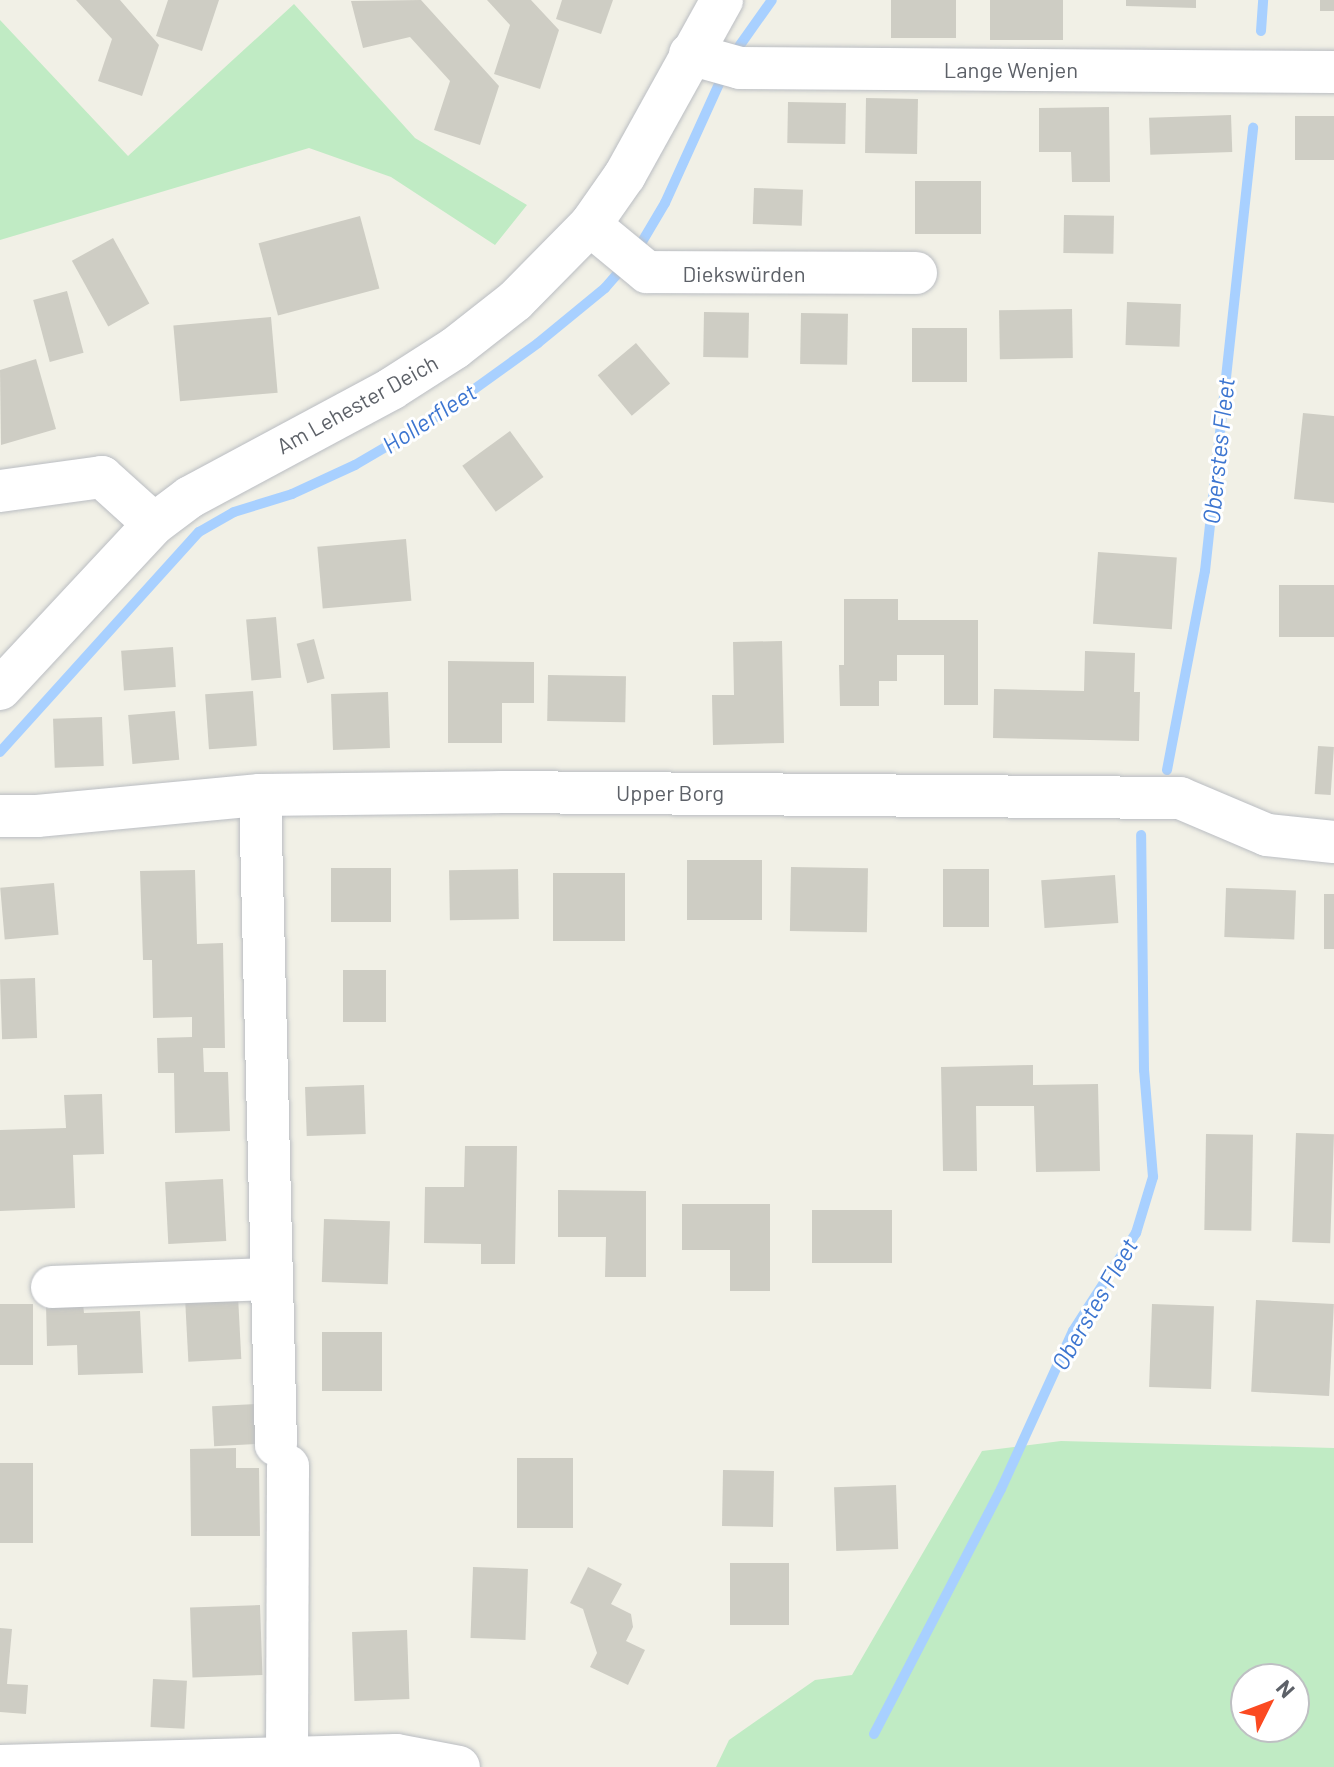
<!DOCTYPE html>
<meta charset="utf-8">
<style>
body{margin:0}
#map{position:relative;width:1334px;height:1767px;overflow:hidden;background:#f1f0e6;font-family:Barlow,sans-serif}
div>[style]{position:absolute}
.green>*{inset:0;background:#c0ebc4}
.stream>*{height:10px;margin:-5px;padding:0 5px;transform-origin:5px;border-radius:5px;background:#a8d0ff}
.building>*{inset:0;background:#cecdc4;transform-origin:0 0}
.roads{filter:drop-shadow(0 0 2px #babdc2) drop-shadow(0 0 2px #babdc2)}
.minor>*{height:42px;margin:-21px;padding:0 21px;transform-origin:21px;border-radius:21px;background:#fff}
span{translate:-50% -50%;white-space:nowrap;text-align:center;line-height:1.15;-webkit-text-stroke:6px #fff;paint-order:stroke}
.street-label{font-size:22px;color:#5d6168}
.water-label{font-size:24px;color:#3c75d0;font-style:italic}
.north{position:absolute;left:1230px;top:1663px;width:80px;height:80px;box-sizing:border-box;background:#fff;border:2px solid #bec0c3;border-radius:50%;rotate:48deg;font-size:22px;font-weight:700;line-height:32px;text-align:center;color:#5d6168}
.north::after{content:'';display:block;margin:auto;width:28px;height:36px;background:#fb4a21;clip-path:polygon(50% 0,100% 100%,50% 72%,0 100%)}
</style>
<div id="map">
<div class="green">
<div style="clip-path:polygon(294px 4px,415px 138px,527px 205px,495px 245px,391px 177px,309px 148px,0 240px,0 20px,128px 156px)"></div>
<div style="clip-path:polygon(evenodd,1061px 1441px,1334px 1448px,1334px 1767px,716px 1767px,729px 1740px,815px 1680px,852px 1675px,982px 1451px,1061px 1441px,1246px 1679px,1294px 1679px,1294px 1727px,1246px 1727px,1246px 1679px)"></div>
</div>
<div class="stream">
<div style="left:1261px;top:31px;width:31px;rotate:-86deg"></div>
<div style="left:733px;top:55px;width:67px;rotate:-54.7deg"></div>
<div style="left:636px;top:252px;width:57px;rotate:-59.4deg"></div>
<div style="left:665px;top:203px;width:143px;rotate:-65.6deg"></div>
<div style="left:0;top:752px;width:297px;rotate:-47.9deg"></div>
<div style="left:199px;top:532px;width:40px;rotate:-29.7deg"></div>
<div style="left:234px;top:512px;width:61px;rotate:-17.2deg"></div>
<div style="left:292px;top:494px;width:69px;rotate:-24.7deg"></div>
<div style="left:355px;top:465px;width:87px;rotate:-30.4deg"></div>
<div style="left:430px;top:421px;width:133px;rotate:-35.8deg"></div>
<div style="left:538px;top:343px;width:87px;rotate:-39.4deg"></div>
<div style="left:605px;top:288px;width:32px;rotate:-49deg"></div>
<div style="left:1167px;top:770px;width:203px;rotate:-79.2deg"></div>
<div style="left:1205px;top:571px;width:446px;rotate:-83.8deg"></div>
<div style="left:874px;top:1734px;width:276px;rotate:-62.6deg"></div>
<div style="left:1001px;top:1489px;width:174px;rotate:-65.5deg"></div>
<div style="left:1073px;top:1331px;width:117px;rotate:-57.3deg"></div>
<div style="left:1136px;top:1233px;width:59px;rotate:-73.1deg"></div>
<div style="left:1153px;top:1177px;width:107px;rotate:-94.8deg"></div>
<div style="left:1144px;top:1070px;width:235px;rotate:-90.7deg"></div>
</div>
<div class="building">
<div style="clip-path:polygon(76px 0,120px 0,159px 45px,142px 96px,98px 81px,112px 39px)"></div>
<div style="clip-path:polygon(168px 0,219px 0,202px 51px,156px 36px)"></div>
<div style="clip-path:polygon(421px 0,499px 86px,480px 145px,434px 130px,450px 81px,410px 37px,363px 48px,351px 1px)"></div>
<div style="clip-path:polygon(487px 0,531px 0,559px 30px,540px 89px,494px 74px,510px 25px)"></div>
<div style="clip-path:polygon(562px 0,613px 0,601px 34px,556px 19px)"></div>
<div style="left:891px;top:0;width:65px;height:38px"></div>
<div style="left:990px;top:0;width:73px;height:40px"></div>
<div style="clip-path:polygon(1126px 0,1196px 0,1196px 8px,1126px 6px)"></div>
<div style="left:1320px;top:0;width:14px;height:11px"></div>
<div style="left:866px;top:98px;width:52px;height:55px;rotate:1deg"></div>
<div style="left:788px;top:102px;width:58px;height:41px;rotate:1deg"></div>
<div style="clip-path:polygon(1109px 107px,1110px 182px,1072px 182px,1071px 152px,1039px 152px,1039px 108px)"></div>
<div style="left:1231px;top:115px;width:37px;height:82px;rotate:88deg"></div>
<div style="left:1334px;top:116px;width:44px;height:39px;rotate:90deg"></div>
<div style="left:981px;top:181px;width:53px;height:66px;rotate:90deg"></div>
<div style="left:754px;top:188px;width:49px;height:36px;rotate:2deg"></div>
<div style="left:1064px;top:215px;width:50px;height:38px;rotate:1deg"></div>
<div style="left:360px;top:216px;width:75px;height:105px;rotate:75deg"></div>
<div style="left:113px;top:238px;width:75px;height:47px;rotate:61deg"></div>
<div style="left:67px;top:291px;width:64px;height:35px;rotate:75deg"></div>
<div style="left:1127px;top:302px;width:54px;height:43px;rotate:2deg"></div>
<div style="left:1072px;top:309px;width:49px;height:73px;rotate:89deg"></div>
<div style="left:704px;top:312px;width:45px;height:45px;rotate:1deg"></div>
<div style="left:801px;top:313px;width:47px;height:51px;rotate:1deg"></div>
<div style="left:271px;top:317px;width:76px;height:98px;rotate:85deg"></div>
<div style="left:912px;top:328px;width:55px;height:54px"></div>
<div style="left:636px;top:343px;width:53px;height:50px;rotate:50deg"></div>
<div style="clip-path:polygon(36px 359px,56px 429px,1px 445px,0 370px)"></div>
<div style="clip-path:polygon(1303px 413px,1334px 416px,1334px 503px,1294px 499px)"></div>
<div style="left:510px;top:431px;width:57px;height:59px;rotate:54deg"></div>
<div style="left:406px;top:539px;width:62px;height:89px;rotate:85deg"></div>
<div style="left:1098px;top:552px;width:79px;height:72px;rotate:4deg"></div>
<div style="left:1279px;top:585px;width:55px;height:52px"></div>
<div style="clip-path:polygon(844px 599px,898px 599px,898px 620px,978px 620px,978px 705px,944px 705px,944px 655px,897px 655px,897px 681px,879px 681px,879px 706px,840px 706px,839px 665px,844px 665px)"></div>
<div style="left:276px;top:617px;width:61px;height:30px;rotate:85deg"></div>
<div style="left:314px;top:639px;width:41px;height:18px;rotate:75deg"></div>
<div style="clip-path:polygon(782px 641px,784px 743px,713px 745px,712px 695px,734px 695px,733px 642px)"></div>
<div style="left:173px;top:647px;width:40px;height:52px;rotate:86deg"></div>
<div style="clip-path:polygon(1085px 651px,1135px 653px,1134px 692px,1140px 692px,1139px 741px,993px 738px,994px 689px,1084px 691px)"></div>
<div style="clip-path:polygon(448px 661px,534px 662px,534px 703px,502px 703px,502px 743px,448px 743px)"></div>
<div style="left:548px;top:675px;width:78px;height:46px;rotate:1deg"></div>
<div style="left:253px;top:691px;width:55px;height:48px;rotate:86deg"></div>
<div style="left:388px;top:692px;width:56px;height:57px;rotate:88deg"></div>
<div style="left:175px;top:711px;width:49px;height:47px;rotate:85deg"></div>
<div style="left:102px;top:717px;width:49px;height:49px;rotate:88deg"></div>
<div style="left:1318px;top:746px;width:16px;height:48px;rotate:4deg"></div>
<div style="left:687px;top:860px;width:75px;height:60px"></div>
<div style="left:791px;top:867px;width:77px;height:64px;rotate:1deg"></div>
<div style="left:331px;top:868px;width:60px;height:54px"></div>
<div style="left:518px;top:869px;width:50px;height:69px;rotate:89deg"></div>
<div style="left:943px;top:869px;width:46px;height:58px"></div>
<div style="clip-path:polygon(195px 870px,197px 944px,223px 943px,225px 1048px,203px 1048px,204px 1072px,228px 1072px,230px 1131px,175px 1133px,174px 1073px,158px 1073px,157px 1038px,192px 1037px,192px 1017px,153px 1018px,152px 960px,143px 960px,140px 871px)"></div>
<div style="left:553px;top:873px;width:72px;height:68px"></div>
<div style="left:1115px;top:875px;width:48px;height:74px;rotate:86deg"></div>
<div style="left:54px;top:883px;width:52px;height:54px;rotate:85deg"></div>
<div style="left:1226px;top:888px;width:70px;height:49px;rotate:2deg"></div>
<div style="left:1324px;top:894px;width:10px;height:55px"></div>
<div style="left:343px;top:970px;width:43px;height:52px"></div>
<div style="left:35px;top:978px;width:60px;height:35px;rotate:88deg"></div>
<div style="clip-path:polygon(1033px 1065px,1033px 1085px,1098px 1084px,1100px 1171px,1036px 1172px,1034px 1106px,976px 1106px,977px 1171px,943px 1171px,941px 1067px)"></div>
<div style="left:364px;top:1085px;width:49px;height:59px;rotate:88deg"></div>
<div style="clip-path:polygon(102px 1094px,104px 1154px,73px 1155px,75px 1208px,0 1211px,0 1130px,66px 1128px,64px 1095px)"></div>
<div style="left:1296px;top:1133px;width:38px;height:109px;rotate:2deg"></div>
<div style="left:1206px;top:1134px;width:47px;height:96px;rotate:1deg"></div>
<div style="clip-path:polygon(465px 1146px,517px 1146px,515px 1264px,481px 1264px,481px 1244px,424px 1243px,425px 1187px,464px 1187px)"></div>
<div style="left:223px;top:1179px;width:62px;height:58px;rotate:87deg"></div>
<div style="clip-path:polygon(558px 1190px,646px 1191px,646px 1277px,605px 1277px,606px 1237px,558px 1237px)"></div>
<div style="clip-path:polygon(682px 1204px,770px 1204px,770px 1291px,730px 1291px,730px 1250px,682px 1250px)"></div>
<div style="left:812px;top:1210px;width:80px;height:53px"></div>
<div style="left:324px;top:1219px;width:66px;height:63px;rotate:2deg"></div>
<div style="left:238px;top:1296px;width:63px;height:53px;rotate:87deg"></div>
<div style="left:1256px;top:1300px;width:78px;height:92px;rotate:3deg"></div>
<div style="left:0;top:1304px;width:33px;height:61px"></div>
<div style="clip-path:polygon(83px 1304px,84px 1313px,140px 1311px,143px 1373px,78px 1375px,77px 1345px,47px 1346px,46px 1305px)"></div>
<div style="left:1152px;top:1304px;width:62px;height:83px;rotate:2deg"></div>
<div style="left:322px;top:1332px;width:60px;height:59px"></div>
<div style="left:257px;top:1404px;width:40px;height:45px;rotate:87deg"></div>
<div style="clip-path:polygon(236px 1448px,236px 1468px,259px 1468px,260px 1536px,191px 1536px,190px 1449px)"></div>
<div style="left:517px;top:1458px;width:56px;height:70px"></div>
<div style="left:0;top:1463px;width:33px;height:80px"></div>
<div style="left:723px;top:1470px;width:51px;height:56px;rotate:1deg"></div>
<div style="left:896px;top:1485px;width:64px;height:62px;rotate:88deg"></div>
<div style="left:730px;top:1563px;width:59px;height:62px"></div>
<div style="left:473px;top:1567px;width:55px;height:71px;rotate:2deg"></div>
<div style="clip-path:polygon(588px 1567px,622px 1584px,611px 1604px,631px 1614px,633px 1627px,626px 1641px,645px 1650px,628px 1685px,590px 1667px,597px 1653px,583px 1609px,570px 1603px)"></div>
<div style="left:260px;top:1605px;width:70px;height:70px;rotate:88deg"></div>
<div style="clip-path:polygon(0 1628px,12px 1629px,7px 1684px,28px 1685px,26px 1714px,0 1712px)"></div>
<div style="left:407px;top:1630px;width:69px;height:55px;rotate:88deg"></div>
<div style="left:153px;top:1679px;width:34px;height:48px;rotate:3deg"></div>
</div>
<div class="roads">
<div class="minor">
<div style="left:690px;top:54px;width:52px;rotate:15.6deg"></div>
<div style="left:740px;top:68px;width:594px;rotate:0.39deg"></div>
<div style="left:590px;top:225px;width:74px;rotate:39.5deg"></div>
<div style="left:647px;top:272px;width:269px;rotate:0.2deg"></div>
<div style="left:0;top:491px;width:103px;rotate:-7.8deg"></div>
<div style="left:102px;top:477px;width:70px;rotate:42.1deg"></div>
<div style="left:0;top:689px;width:226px;rotate:-47deg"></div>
<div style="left:154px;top:524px;width:45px;rotate:-36.9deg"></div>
<div style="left:190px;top:497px;width:228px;rotate:-28.2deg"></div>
<div style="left:391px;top:389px;width:76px;rotate:-32.6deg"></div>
<div style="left:455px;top:348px;width:76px;rotate:-38.1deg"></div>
<div style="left:515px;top:301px;width:107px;rotate:-45.4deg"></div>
<div style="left:590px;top:225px;width:61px;rotate:-55deg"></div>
<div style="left:625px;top:175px;width:200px;rotate:-61deg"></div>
<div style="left:260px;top:795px;width:650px;rotate:88.59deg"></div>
<div style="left:0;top:816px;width:37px"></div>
<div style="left:37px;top:816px;width:224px;rotate:-5.4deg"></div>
<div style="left:260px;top:795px;width:242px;rotate:-0.7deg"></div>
<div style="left:502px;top:792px;width:678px;rotate:0.51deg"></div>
<div style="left:1180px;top:798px;width:95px;rotate:23deg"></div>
<div style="left:1267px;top:835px;width:67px;rotate:6deg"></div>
<div style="left:52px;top:1287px;width:217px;rotate:-2.1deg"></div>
<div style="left:287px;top:1756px;width:290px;rotate:-89.8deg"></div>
<div style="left:0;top:1766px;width:396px;rotate:-1.6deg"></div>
<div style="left:396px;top:1755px;width:64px;rotate:10.8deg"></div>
</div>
</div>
<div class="street-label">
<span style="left:1011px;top:70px">Lange Wenjen</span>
<span style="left:744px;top:274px">Diekswürden</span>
<span style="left:357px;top:404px;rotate:-29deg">Am Lehester Deich</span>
<span style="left:670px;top:793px">Upper Borg</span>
</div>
<div class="water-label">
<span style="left:429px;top:418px;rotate:-33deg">Hollerfleet</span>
<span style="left:1218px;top:451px;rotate:-84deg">Oberstes Fleet</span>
<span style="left:1094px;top:1304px;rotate:-60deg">Oberstes Fleet</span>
</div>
<div class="north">N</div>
</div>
